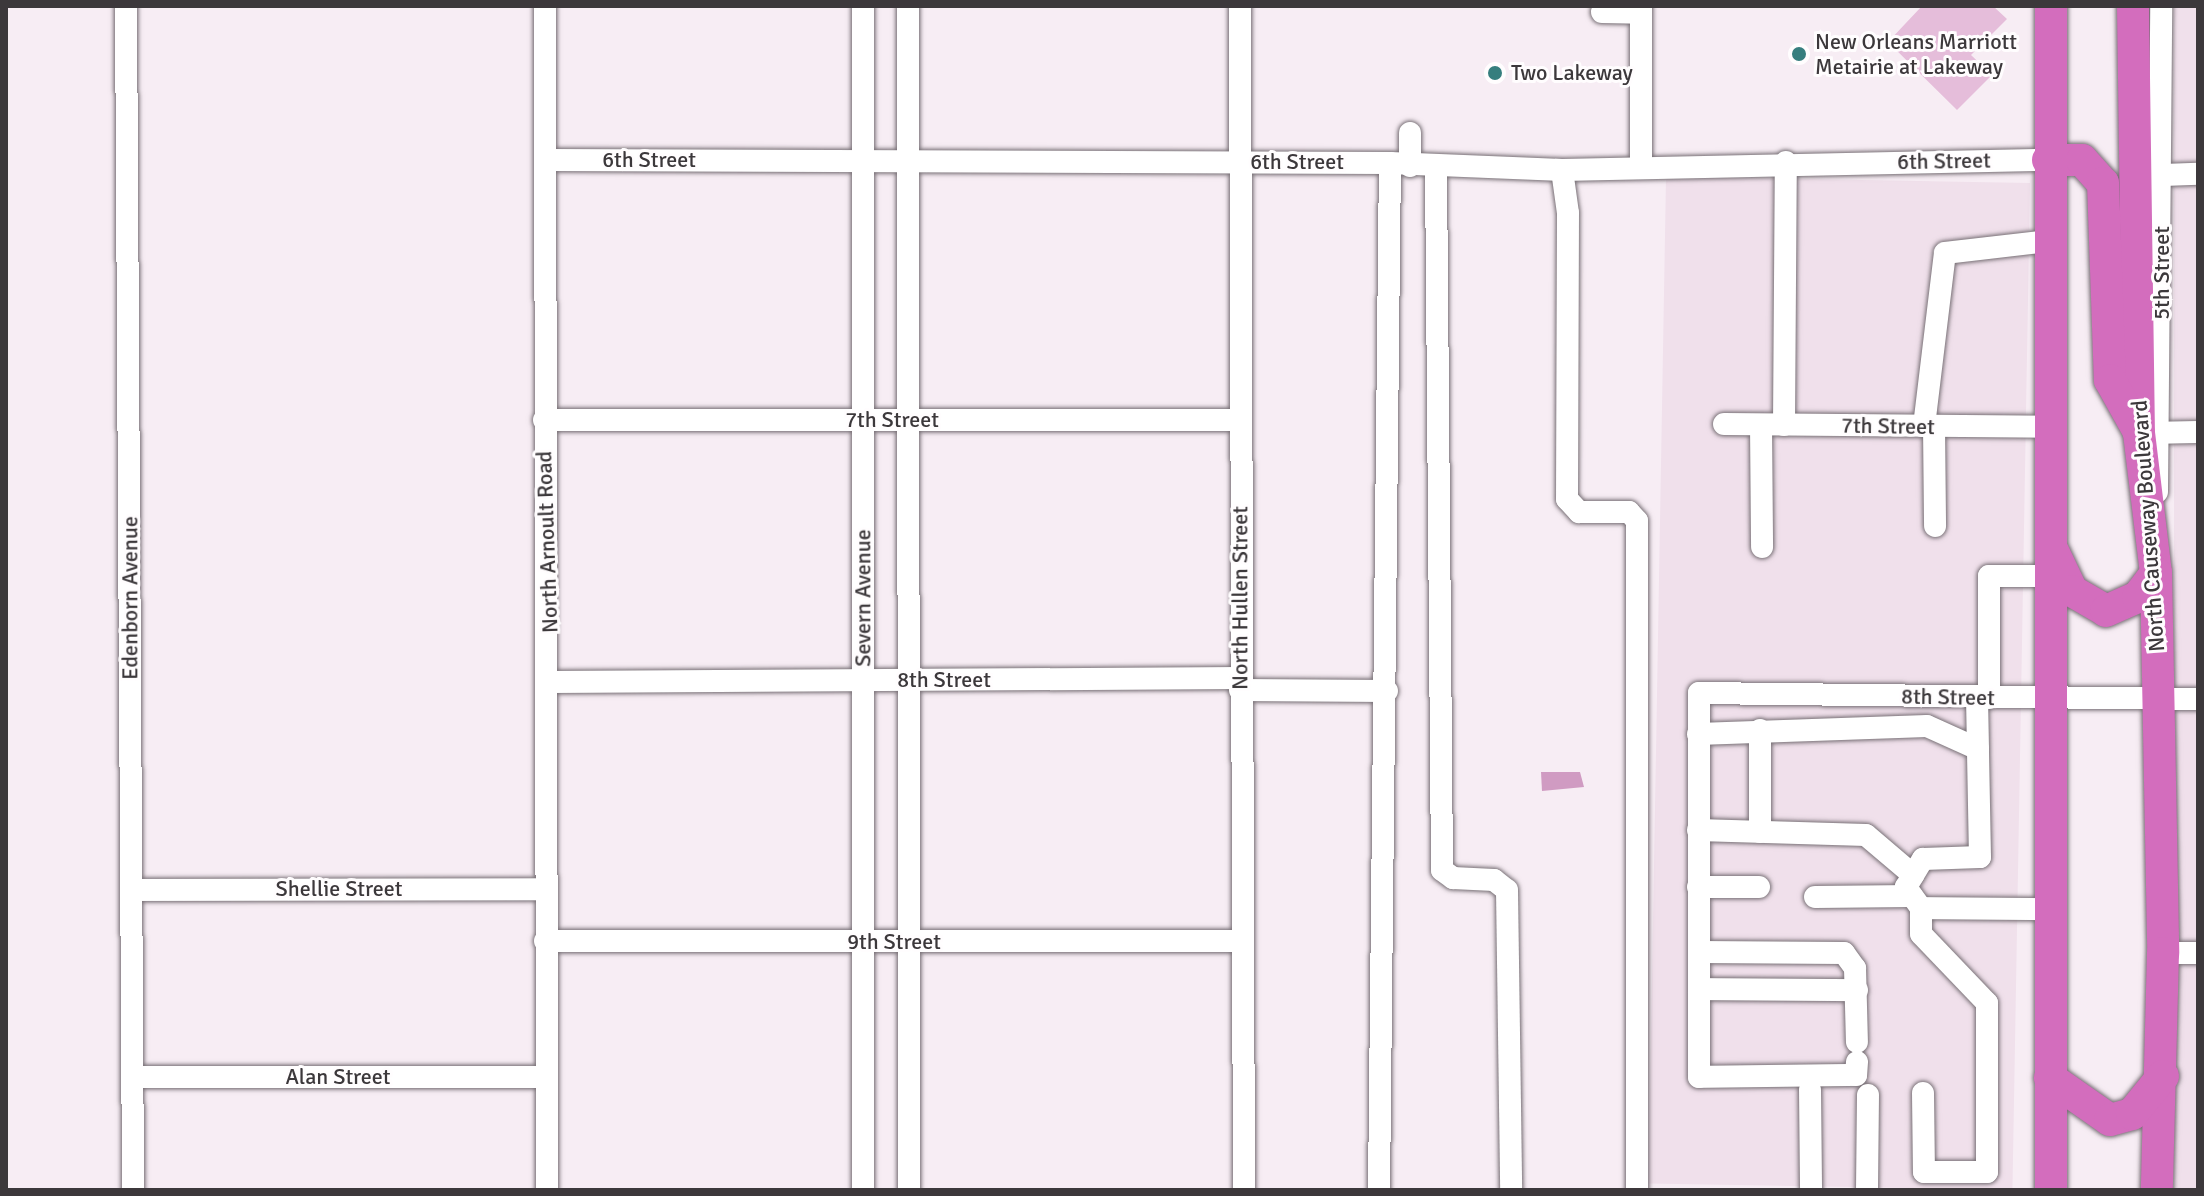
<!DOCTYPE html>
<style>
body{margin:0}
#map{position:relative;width:2204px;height:1196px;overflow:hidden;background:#f7edf4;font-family:Signika,sans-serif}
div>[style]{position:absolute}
.built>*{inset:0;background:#f0e0eb;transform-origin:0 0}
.green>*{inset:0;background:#e5bdda}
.water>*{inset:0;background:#d09bc2}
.roads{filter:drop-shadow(0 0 2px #787076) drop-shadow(0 0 2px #787076)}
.minor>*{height:22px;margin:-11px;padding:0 11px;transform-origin:11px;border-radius:11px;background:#fff}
.highway>*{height:32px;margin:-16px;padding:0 16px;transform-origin:16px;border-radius:16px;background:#d36dbd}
.dots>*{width:22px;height:22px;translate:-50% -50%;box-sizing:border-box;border:4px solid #fffdfe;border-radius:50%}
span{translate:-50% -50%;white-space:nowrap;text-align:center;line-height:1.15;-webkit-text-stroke:6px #fffdfe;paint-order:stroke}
.poi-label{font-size:22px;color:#3c383b}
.left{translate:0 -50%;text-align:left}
.street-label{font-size:22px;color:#3c383b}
.frame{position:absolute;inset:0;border:8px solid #3c383b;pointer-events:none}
</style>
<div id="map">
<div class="built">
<div style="left:2174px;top:6px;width:24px;height:1184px"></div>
<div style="left:2030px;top:183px;width:1007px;height:364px;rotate:91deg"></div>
</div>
<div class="green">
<div style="clip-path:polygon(1922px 6px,1993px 6px,2007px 19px,1971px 55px,1992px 75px,1957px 110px,1888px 42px)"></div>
</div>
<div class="water">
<div style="clip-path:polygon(1541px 772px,1580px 772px,1584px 787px,1542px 791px)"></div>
</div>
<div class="roads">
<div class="minor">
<div style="left:126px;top:6px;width:1184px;rotate:89.66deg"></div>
<div style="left:545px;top:6px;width:1184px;rotate:89.9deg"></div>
<div style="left:863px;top:6px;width:1184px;rotate:90deg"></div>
<div style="left:908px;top:6px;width:1184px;rotate:89.95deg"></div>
<div style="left:1240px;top:6px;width:1184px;rotate:89.81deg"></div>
<div style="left:1641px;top:6px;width:159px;rotate:90deg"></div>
<div style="left:1602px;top:12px;width:39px;rotate:1deg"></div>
<div style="left:1410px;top:133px;width:33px;rotate:90deg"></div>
<div style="left:546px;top:160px;width:844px;rotate:0.2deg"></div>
<div style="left:1390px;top:163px;width:172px;rotate:2.3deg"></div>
<div style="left:1562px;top:170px;width:486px;rotate:-1.2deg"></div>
<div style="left:1436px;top:169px;width:701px;rotate:89.51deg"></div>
<div style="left:1442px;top:870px;width:14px;rotate:36deg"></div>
<div style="left:1453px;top:878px;width:41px;rotate:2.8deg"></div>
<div style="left:1494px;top:880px;width:16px;rotate:38deg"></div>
<div style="left:1507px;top:890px;width:300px;rotate:89.2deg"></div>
<div style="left:1562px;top:170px;width:43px;rotate:82.1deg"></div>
<div style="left:1568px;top:213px;width:286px;rotate:90.2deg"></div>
<div style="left:1567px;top:499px;width:18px;rotate:47deg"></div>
<div style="left:1579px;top:512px;width:50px"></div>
<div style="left:1629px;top:512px;width:12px;rotate:48deg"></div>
<div style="left:1637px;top:521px;width:669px;rotate:90deg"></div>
<div style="left:2163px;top:175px;width:35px;rotate:-2deg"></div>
<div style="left:544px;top:420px;width:696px"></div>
<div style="left:1724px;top:424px;width:328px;rotate:0.5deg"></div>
<div style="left:1761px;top:425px;width:122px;rotate:89.5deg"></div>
<div style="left:1784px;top:425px;width:263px;rotate:-89.6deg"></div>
<div style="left:1924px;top:426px;width:174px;rotate:-83.1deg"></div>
<div style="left:1945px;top:253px;width:105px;rotate:-6.6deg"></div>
<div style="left:1934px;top:426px;width:100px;rotate:89.4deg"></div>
<div style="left:2147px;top:433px;width:51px;rotate:-1.1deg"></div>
<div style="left:2157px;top:492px;width:486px;rotate:-89.5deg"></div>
<div style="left:551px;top:682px;width:689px;rotate:-0.33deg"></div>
<div style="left:1240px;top:690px;width:147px;rotate:0.4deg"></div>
<div style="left:1989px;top:698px;width:122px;rotate:-90deg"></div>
<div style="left:1989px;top:576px;width:61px"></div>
<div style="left:1760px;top:730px;width:102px;rotate:90deg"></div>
<div style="left:1698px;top:734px;width:229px;rotate:-2deg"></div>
<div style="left:1927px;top:726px;width:56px;rotate:24.3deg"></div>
<div style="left:1978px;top:749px;width:51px;rotate:-91.1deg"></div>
<div style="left:1698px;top:830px;width:168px;rotate:1.7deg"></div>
<div style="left:1866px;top:835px;width:62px;rotate:40.4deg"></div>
<div style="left:1698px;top:887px;width:61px"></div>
<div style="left:132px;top:890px;width:414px;rotate:-0.1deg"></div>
<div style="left:1815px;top:897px;width:97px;rotate:-0.6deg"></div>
<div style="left:1921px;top:908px;width:127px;rotate:0.5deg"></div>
<div style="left:545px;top:941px;width:698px"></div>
<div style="left:1699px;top:952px;width:145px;rotate:0.4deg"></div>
<div style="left:1844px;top:953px;width:19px;rotate:54deg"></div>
<div style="left:1855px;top:968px;width:74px;rotate:88.5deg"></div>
<div style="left:2163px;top:953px;width:35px"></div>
<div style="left:1699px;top:989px;width:158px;rotate:0.4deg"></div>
<div style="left:1857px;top:1062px;width:13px;rotate:94deg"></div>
<div style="left:1856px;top:1075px;width:157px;rotate:179.3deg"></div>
<div style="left:1699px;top:1077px;width:384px;rotate:-90deg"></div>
<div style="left:1699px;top:693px;width:499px;rotate:0.7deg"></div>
<div style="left:132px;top:1077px;width:412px"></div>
<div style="left:1810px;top:1090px;width:100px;rotate:89.4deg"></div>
<div style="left:1923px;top:1093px;width:79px;rotate:89.3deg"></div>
<div style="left:1924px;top:1172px;width:63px"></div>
<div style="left:1987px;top:1172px;width:169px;rotate:-90deg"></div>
<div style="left:1987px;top:1003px;width:95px;rotate:-133.7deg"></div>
<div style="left:1921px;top:934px;width:26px;rotate:-90deg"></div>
<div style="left:1921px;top:908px;width:26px;rotate:-126deg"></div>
<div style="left:1906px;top:887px;width:33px;rotate:-59deg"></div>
<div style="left:1923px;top:859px;width:57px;rotate:-2deg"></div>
<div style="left:1980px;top:857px;width:108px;rotate:-91.1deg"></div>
<div style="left:1379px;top:1190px;width:1027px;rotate:-89.39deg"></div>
<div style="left:1867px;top:1190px;width:95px;rotate:-89.4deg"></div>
</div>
<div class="highway">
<div style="left:2133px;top:6px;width:427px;rotate:89.2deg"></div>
<div style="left:2139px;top:433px;width:141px;rotate:83.1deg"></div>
<div style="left:2156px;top:573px;width:380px;rotate:88.9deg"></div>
<div style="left:2163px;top:953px;width:237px;rotate:91.5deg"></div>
<div style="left:2048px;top:160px;width:34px"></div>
<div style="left:2082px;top:160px;width:31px;rotate:48deg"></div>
<div style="left:2103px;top:183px;width:197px;rotate:88deg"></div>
<div style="left:2110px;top:380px;width:57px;rotate:60.8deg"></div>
<div style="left:2053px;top:551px;width:44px;rotate:64.6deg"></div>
<div style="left:2072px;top:591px;width:39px;rotate:30deg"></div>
<div style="left:2106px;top:611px;width:35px;rotate:-24deg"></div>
<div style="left:2138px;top:597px;width:30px;rotate:-53deg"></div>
<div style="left:2050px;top:1078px;width:73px;rotate:35deg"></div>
<div style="left:2110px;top:1120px;width:23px;rotate:-15deg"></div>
<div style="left:2132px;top:1114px;width:49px;rotate:-50.8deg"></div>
<div style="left:2051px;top:1190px;width:1184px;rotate:-90deg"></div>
</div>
</div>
<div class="dots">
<div style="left:1799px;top:54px;background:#367e7e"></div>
<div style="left:1495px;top:73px;background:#367e7e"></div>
</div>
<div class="poi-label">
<span class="left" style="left:1815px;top:54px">New Orleans Marriott<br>Metairie at Lakeway</span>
<span class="left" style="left:1511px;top:73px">Two Lakeway</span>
</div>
<div class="street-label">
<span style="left:649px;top:160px">6th Street</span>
<span style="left:1944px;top:161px;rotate:-1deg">6th Street</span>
<span style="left:1297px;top:162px">6th Street</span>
<span style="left:2162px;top:273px;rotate:-90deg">5th Street</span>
<span style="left:892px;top:420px">7th Street</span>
<span style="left:1888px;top:426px;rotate:1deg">7th Street</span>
<span style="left:2148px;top:526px;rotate:-94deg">North Causeway Boulevard</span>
<span style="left:547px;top:542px;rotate:-92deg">North Arnoult Road</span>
<span style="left:130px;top:598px;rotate:-90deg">Edenborn Avenue</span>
<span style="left:863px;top:598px;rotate:-90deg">Severn Avenue</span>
<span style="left:1240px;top:598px;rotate:-90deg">North Hullen Street</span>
<span style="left:944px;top:680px">8th Street</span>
<span style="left:1948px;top:697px;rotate:1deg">8th Street</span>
<span style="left:339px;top:889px">Shellie Street</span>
<span style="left:894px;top:942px">9th Street</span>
<span style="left:338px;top:1077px">Alan Street</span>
</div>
<div class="frame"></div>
</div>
